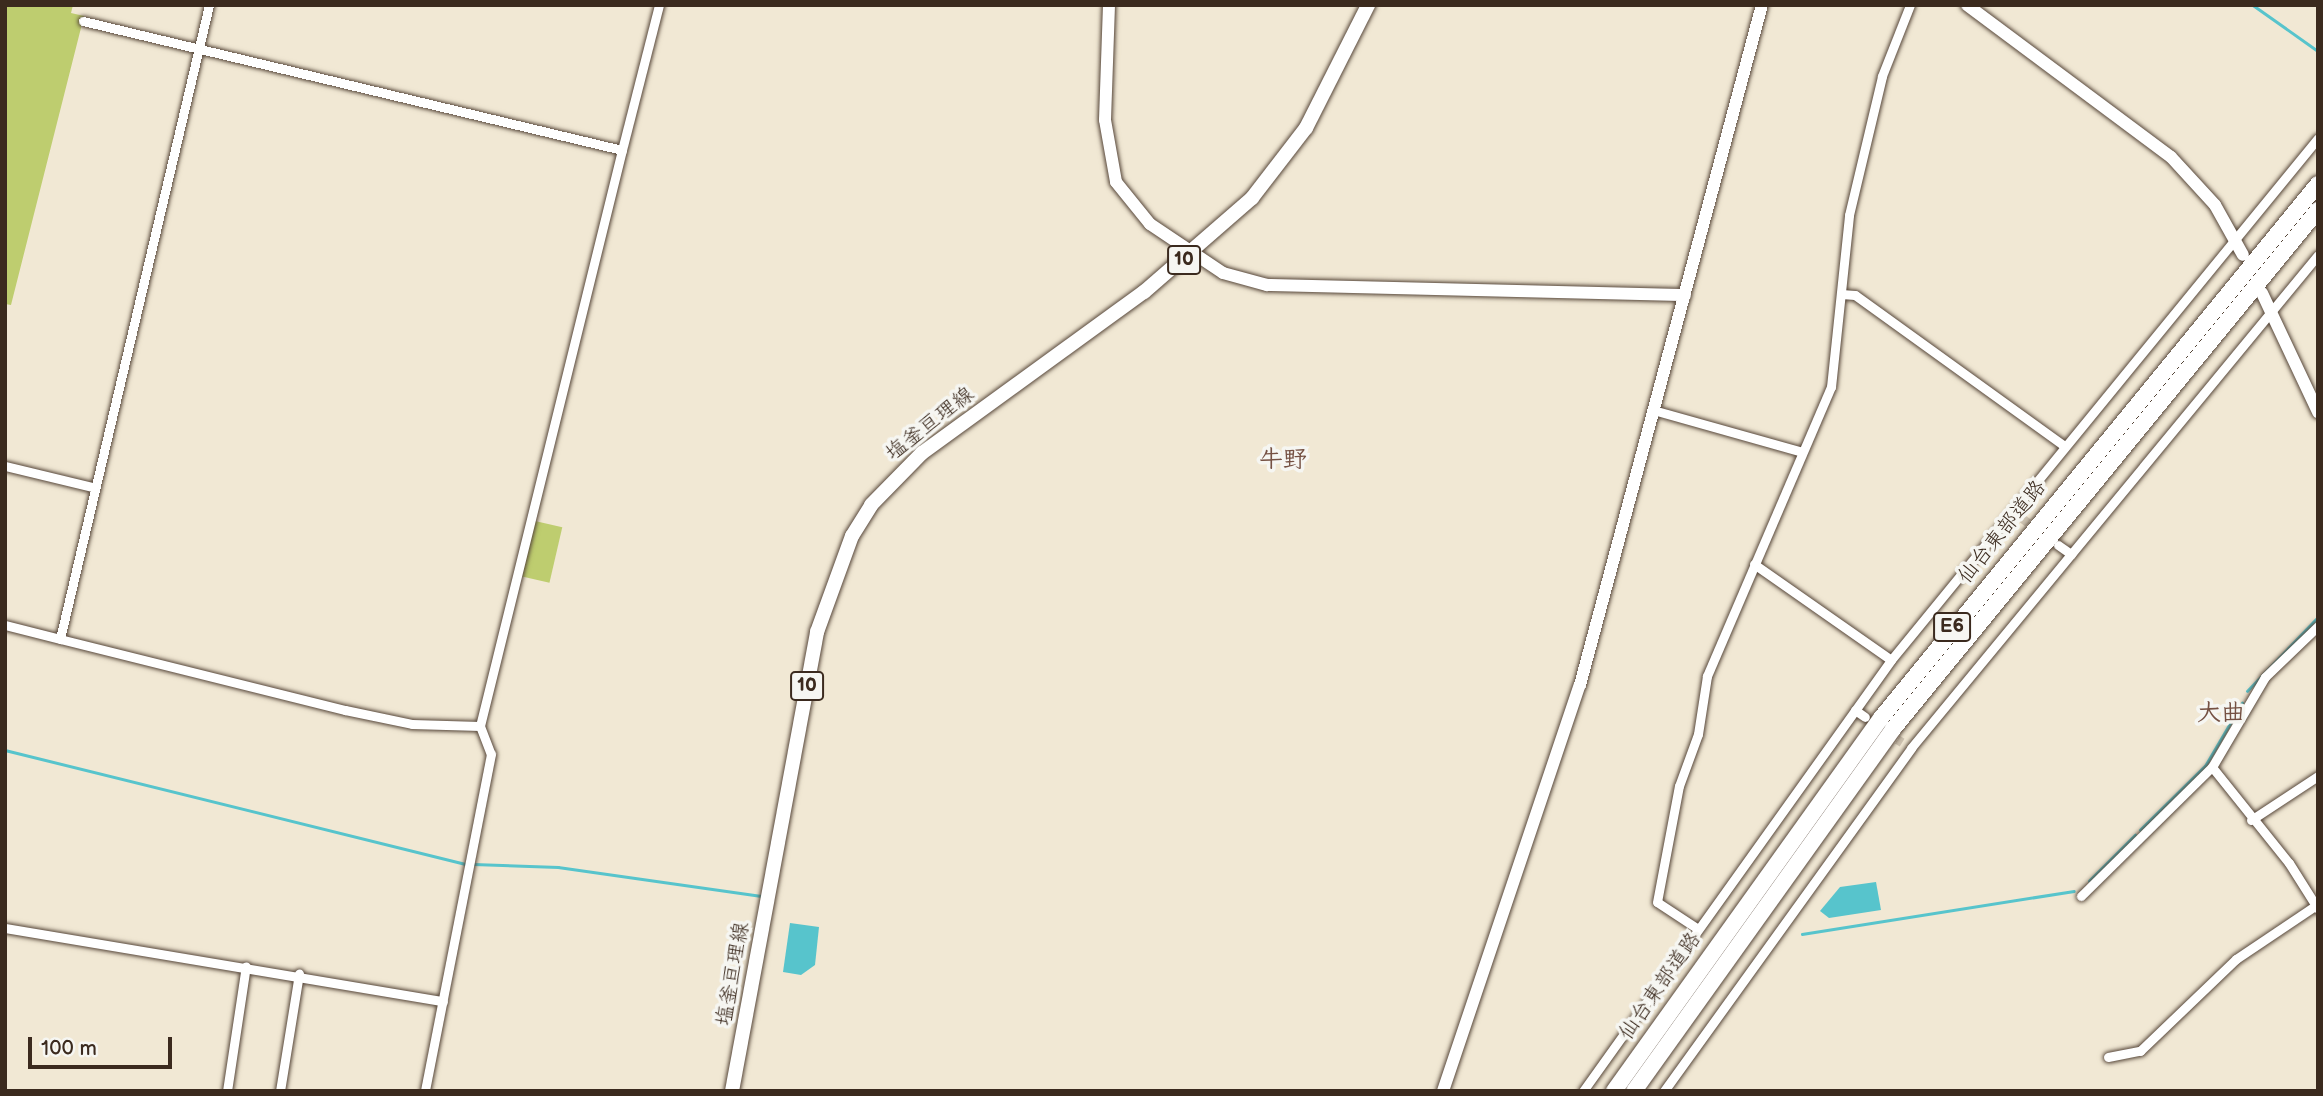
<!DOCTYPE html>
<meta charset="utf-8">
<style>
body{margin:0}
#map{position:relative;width:2323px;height:1096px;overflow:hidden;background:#f1e8d4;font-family:"Balsamiq Sans","Klee One",sans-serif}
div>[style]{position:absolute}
.green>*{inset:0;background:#becd6f;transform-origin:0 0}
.water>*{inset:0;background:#57c4cc}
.stream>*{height:2.5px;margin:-1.25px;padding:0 1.25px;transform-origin:1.25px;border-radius:1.25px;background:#57c4cc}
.street-tunnel>*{height:9px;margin-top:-4.5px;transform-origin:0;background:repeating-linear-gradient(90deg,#cdc2b0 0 9px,transparent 0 13.5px)}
.roads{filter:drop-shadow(0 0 2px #564639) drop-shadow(0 0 2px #564639)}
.street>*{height:9px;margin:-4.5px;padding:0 4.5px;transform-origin:4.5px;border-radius:4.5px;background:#fff}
.secondary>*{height:12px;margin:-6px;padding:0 6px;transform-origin:6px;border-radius:6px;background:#fff}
.primary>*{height:14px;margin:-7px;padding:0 7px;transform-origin:7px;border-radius:7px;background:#fff}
.highway>*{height:16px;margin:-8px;padding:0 8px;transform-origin:8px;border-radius:8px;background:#fff}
span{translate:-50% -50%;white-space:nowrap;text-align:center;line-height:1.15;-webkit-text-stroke:7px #f6f6f2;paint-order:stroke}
.shield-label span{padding:2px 5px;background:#f6f6f2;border:2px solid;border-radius:5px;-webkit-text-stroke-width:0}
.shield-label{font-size:19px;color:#3b2a1e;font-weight:700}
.street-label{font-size:21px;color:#3b2a1e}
.quarter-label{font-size:24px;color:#755143;font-weight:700}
.frame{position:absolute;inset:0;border:7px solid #3b2a1e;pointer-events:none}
.scale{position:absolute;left:28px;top:1037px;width:144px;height:32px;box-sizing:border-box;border:4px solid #3b2a1e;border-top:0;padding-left:9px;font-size:21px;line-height:24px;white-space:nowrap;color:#3b2a1e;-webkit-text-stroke:5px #f6f6f2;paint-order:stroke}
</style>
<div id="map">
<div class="green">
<div style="clip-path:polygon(5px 5px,73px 5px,71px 13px,84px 16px,11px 305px,5px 304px)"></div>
<div style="left:535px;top:521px;width:28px;height:57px;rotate:13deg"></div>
</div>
<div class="water">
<div style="clip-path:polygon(1876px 882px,1881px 910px,1829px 918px,1820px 911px,1840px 887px)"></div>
<div style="clip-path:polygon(790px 923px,819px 927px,815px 965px,801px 975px,783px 972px)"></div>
</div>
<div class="stream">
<div style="left:2253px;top:5px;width:80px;rotate:35.3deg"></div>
<div style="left:2247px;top:691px;width:103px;rotate:-46.2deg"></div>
<div style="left:5px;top:750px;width:475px;rotate:13.9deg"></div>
<div style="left:2140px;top:830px;width:91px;rotate:-44.6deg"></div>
<div style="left:2205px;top:766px;width:73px;rotate:-59.6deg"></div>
<div style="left:473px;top:864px;width:85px;rotate:2deg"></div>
<div style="left:558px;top:867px;width:205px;rotate:8.1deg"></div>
<div style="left:2089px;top:881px;width:65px;rotate:-45deg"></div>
<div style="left:1802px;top:934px;width:275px;rotate:-9deg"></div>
</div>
<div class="street-tunnel">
<div style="left:2021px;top:517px;width:23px;rotate:38deg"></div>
<div style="left:1886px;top:732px;width:19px;rotate:32deg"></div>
</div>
<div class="roads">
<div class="street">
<div style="left:209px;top:5px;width:651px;rotate:103.23deg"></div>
<div style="left:60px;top:639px;width:294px;rotate:14deg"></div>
<div style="left:345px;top:710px;width:68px;rotate:11.8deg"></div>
<div style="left:412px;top:724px;width:68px;rotate:1.7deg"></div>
<div style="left:83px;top:21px;width:554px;rotate:13.46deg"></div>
<div style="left:622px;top:150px;width:593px;rotate:103.85deg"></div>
<div style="left:480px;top:726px;width:30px;rotate:69deg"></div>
<div style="left:491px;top:754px;width:343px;rotate:101.1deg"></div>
<div style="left:622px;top:150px;width:150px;rotate:-75.7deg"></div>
<div style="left:1841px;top:294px;width:14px;rotate:4deg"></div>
<div style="left:1855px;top:295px;width:258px;rotate:35.8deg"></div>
<div style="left:1653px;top:410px;width:155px;rotate:15.7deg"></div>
<div style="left:5px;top:466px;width:89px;rotate:13.6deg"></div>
<div style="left:2058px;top:545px;width:16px;rotate:35deg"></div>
<div style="left:1754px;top:564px;width:167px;rotate:35deg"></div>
<div style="left:5px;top:625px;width:57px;rotate:14.3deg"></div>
<div style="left:2318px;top:626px;width:74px;rotate:136.1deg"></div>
<div style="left:2265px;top:677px;width:104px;rotate:120.5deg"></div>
<div style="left:2212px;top:767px;width:123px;rotate:51.3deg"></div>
<div style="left:2289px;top:863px;width:54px;rotate:57.8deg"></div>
<div style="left:1855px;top:710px;width:12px;rotate:35deg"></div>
<div style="left:2251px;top:820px;width:80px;rotate:-33.3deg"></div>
<div style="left:2081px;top:896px;width:184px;rotate:-44.6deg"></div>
<div style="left:1695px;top:927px;width:45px;rotate:-146.7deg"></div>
<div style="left:1657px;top:902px;width:118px;rotate:-79.3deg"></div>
<div style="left:1679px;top:786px;width:55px;rotate:-69.9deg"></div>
<div style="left:1698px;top:734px;width:59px;rotate:-81.2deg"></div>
<div style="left:1707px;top:676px;width:314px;rotate:-66.8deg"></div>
<div style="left:1831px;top:387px;width:173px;rotate:-84deg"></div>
<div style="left:1849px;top:215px;width:143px;rotate:-76.6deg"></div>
<div style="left:1882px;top:76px;width:76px;rotate:-68.5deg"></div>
<div style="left:5px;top:928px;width:444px;rotate:9.5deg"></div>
<div style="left:2108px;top:1057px;width:33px;rotate:-11deg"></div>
<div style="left:2140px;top:1051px;width:133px;rotate:-43.8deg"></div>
<div style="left:2236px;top:959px;width:95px;rotate:-33.9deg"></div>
<div style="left:227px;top:1091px;width:126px;rotate:-81.4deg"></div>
<div style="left:280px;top:1091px;width:119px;rotate:-80.8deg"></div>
<div style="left:1583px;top:1091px;width:530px;rotate:-54.45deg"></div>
<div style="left:1891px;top:660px;width:674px;rotate:-50.72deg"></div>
<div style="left:1664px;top:1091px;width:423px;rotate:-54.2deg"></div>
<div style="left:1911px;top:748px;width:639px;rotate:-50.46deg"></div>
</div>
<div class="secondary">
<div style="left:1109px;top:5px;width:115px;rotate:92deg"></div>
<div style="left:1105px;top:120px;width:63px;rotate:79.9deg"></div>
<div style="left:1116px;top:182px;width:54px;rotate:51deg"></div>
<div style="left:1150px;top:224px;width:88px;rotate:33.9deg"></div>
<div style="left:1223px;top:273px;width:46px;rotate:15.3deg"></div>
<div style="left:1267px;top:285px;width:418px;rotate:1.4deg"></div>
<div style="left:1967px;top:5px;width:254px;rotate:36.7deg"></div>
<div style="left:2171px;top:157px;width:65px;rotate:47.5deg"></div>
<div style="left:2215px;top:205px;width:57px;rotate:60.8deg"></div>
<div style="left:2262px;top:293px;width:132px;rotate:64.8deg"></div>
<div style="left:1443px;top:1091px;width:428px;rotate:-71.4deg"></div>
<div style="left:1580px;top:685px;width:704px;rotate:-75.02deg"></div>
</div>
<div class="primary">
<div style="left:732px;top:1091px;width:467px;rotate:-79.5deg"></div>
<div style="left:817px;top:632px;width:102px;rotate:-70deg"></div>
<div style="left:852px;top:536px;width:36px;rotate:-58deg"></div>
<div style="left:871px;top:505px;width:73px;rotate:-45.6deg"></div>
<div style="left:922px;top:453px;width:274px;rotate:-36deg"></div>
<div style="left:1144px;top:292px;width:143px;rotate:-41deg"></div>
<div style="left:1252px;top:198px;width:88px;rotate:-52.4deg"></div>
<div style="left:1306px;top:128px;width:138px;rotate:-63.2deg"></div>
</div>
<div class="highway">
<div style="left:1614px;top:1091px;width:459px;rotate:-54.4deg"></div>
<div style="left:1881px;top:718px;width:690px;rotate:-50.7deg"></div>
<div style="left:1634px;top:1091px;width:445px;rotate:-54.4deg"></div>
<div style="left:1893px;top:729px;width:671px;rotate:-50.69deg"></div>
</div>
</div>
<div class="shield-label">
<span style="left:1184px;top:260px">10</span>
<span style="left:1952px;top:627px">E6</span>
<span style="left:807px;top:686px">10</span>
</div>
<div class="street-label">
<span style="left:930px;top:424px;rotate:-38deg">塩釜亘理線</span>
<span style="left:2002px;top:532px;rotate:-51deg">仙台東部道路</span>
<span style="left:733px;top:974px;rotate:-80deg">塩釜亘理線</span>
<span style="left:1660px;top:986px;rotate:-55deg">仙台東部道路</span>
</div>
<div class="quarter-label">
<span style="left:1283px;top:460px">牛野</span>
<span style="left:2221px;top:713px">大曲</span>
</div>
<div class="frame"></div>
<div class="scale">100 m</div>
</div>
